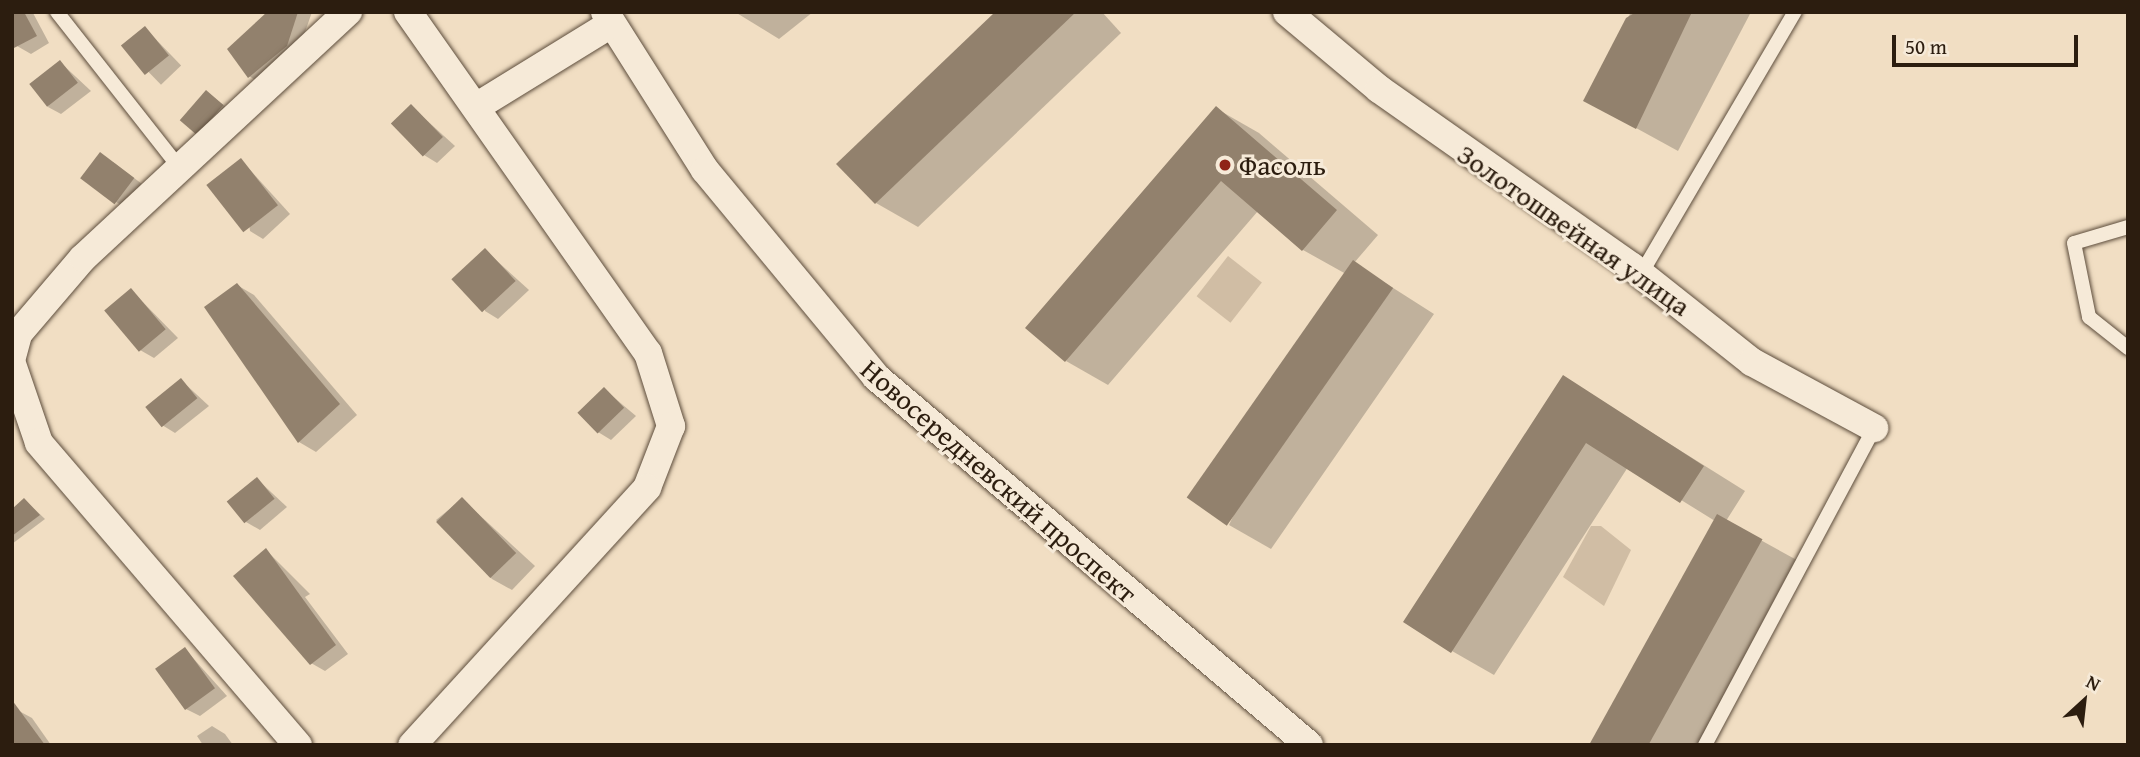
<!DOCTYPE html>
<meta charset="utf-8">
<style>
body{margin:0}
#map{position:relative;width:2140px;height:757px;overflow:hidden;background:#f1dec3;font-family:"Gentium Book Plus",serif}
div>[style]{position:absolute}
.green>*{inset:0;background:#d0bda4;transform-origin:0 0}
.shadow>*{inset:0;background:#0003;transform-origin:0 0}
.building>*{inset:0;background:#92816d;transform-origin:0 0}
.roads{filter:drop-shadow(0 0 2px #5d4d3c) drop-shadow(0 0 2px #5d4d3c)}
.lane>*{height:14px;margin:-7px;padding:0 7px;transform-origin:7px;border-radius:7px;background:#f6ead8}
.street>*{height:28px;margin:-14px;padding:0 14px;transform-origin:14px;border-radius:14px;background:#f6ead8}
.dots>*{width:19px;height:19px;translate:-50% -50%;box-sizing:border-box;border:4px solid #f6ead8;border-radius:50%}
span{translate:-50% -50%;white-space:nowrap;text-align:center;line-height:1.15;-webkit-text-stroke:6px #f6ead8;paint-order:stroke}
.poi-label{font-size:28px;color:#2c1d0f}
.left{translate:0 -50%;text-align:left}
.street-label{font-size:28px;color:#2c1d0f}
.frame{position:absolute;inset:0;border:14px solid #2c1d0f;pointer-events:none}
.north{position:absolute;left:2049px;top:666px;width:70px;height:70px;-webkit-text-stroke:5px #f6ead8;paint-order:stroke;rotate:27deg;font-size:19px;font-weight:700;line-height:28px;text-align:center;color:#2c1d0f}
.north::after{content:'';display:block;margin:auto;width:24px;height:32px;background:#2c1d0f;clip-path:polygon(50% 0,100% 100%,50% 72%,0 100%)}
.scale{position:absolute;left:1892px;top:35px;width:186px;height:32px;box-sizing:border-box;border:4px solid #2c1d0f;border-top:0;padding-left:9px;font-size:21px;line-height:24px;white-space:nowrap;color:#2c1d0f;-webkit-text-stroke:5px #f6ead8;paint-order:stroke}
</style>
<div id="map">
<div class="green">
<div style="left:1228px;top:256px;width:43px;height:51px;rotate:38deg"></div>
<div style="clip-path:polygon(1591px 526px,1601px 526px,1631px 550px,1604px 606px,1563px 577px)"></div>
</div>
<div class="shadow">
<div style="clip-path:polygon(12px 12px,33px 13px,49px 43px,31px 54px,17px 46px)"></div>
<div style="clip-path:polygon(269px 12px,312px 12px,298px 52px,260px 83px,249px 76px)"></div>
<div style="clip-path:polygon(735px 12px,813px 12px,779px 39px)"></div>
<div style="clip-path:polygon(997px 12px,1102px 12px,1121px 33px,918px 227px,876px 203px)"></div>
<div style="clip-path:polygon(1631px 12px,1751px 12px,1678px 151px,1585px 100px)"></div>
<div style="left:145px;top:28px;width:52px;height:28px;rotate:46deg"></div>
<div style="clip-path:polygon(60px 62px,91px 91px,61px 114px,48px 107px)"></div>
<div style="clip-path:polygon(207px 92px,235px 114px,208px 139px,195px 131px)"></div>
<div style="clip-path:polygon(411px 106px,455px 146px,437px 163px,424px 155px)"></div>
<div style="clip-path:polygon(1217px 109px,1259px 133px,1378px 235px,1354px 263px,1434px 314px,1271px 549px,1229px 525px,1346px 274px,1303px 250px,1258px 211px,1108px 385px,1066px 361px)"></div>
<div style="clip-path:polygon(241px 160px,290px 214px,263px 239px,250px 231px)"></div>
<div style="clip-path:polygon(113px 162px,146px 187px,129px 209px,116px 202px)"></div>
<div style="clip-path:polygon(485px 250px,529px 290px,498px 319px,485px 311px)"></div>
<div style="clip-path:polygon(237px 285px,254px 295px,357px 415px,316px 452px,299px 442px)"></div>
<div style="clip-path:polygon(131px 290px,178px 338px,154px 358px,140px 350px)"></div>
<div style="clip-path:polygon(1563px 377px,1745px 491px,1726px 521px,1804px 564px,1708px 745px,1596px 745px,1715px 521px,1628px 467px,1494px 675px,1452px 651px)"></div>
<div style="clip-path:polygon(181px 380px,209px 406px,175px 433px,162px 425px)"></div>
<div style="clip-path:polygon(604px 389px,636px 416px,611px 440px,598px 432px)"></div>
<div style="clip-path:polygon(257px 479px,287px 507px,260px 530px,246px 522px)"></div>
<div style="clip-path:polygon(462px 499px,535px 566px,512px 590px,492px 579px,436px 520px)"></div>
<div style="clip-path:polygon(25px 500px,45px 519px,12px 544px,12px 511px)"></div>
<div style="clip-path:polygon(266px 550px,310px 594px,305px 597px,348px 654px,325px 671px,311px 663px)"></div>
<div style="clip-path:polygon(185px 649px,227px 696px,200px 716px,186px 709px)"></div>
<div style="clip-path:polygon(19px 711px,32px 718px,51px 745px,12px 745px)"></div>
<div style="clip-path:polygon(212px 726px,225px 734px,233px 745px,203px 745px,197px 736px)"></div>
</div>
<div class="building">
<div style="clip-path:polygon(12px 12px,24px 12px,37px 36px,12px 49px)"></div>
<div style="clip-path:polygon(267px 12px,298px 12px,287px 46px,248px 78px,227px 49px)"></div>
<div style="clip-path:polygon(995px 12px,1076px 12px,875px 204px,836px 164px)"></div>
<div style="clip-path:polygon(1636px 12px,1692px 12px,1636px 129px,1583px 101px,1626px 18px)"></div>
<div style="left:145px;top:26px;width:38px;height:31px;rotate:51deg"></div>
<div style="left:60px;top:60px;width:29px;height:39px;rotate:52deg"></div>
<div style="left:206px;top:90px;width:23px;height:40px;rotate:41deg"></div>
<div style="left:411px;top:104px;width:46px;height:28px;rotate:46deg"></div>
<div style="clip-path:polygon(1216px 106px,1337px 210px,1302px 251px,1221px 181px,1065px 362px,1025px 328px)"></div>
<div style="left:100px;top:152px;width:43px;height:33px;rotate:37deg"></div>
<div style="left:241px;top:158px;width:60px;height:44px;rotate:52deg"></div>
<div style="left:485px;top:248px;width:45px;height:46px;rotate:47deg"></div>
<div style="left:1353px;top:260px;width:49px;height:290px;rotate:35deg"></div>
<div style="clip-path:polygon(237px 283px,340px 404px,298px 443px,204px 307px)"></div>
<div style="left:131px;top:288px;width:54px;height:35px;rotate:50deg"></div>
<div style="clip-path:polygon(1563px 375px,1704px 466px,1680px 503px,1586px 443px,1451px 653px,1403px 622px)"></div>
<div style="left:181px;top:378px;width:26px;height:46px;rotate:51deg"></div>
<div style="left:604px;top:387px;width:29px;height:37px;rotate:46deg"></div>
<div style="left:257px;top:477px;width:28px;height:39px;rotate:51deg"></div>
<div style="left:462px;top:497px;width:78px;height:36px;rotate:46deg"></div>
<div style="clip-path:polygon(24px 498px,40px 515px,12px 536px,12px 509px)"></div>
<div style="left:1717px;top:514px;width:52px;height:262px;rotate:29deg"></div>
<div style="clip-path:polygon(266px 548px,336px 645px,310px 665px,233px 576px)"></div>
<div style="left:185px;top:647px;width:51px;height:37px;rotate:54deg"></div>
<div style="clip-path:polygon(12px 700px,45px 745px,12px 745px)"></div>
</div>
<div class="roads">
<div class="lane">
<div style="left:57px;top:12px;width:197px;rotate:51.8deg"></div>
<div style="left:2128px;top:227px;width:56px;rotate:163.5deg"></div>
<div style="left:2074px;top:243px;width:76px;rotate:78.5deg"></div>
<div style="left:2089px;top:317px;width:50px;rotate:38.5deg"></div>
<div style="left:1641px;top:274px;width:304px;rotate:-59.6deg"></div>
<div style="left:1705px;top:745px;width:359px;rotate:-61.9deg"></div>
</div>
<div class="street">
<div style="left:408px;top:12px;width:417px;rotate:54.9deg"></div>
<div style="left:648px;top:353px;width:77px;rotate:72.5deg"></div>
<div style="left:671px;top:426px;width:66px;rotate:111.2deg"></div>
<div style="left:647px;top:488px;width:348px;rotate:132.4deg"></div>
<div style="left:605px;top:12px;width:187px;rotate:57.7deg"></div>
<div style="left:705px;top:170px;width:268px;rotate:50.4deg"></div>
<div style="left:876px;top:377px;width:568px;rotate:40.36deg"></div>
<div style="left:1287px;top:12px;width:120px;rotate:39.9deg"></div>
<div style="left:1379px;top:89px;width:309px;rotate:35.1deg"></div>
<div style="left:1632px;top:267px;width:153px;rotate:38.4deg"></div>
<div style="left:1752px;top:362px;width:139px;rotate:28.4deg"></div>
<div style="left:476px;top:107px;width:158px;rotate:-31.6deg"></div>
<div style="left:12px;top:357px;width:24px;rotate:-75deg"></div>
<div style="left:18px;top:334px;width:100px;rotate:-49.5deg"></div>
<div style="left:83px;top:258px;width:362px;rotate:-42.9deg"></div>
<div style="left:12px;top:364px;width:83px;rotate:71.1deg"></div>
<div style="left:39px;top:443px;width:398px;rotate:49.4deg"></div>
</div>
</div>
<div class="dots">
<div style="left:1225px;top:165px;background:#8f2418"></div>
</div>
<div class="poi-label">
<span class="left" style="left:1239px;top:165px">Фасоль</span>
</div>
<div class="street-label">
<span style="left:1574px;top:230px;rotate:35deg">Золотошвейная улица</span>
<span style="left:999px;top:481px;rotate:41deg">Новосередневский проспект</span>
</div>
<div class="frame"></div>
<div class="north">N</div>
<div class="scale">50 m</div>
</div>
